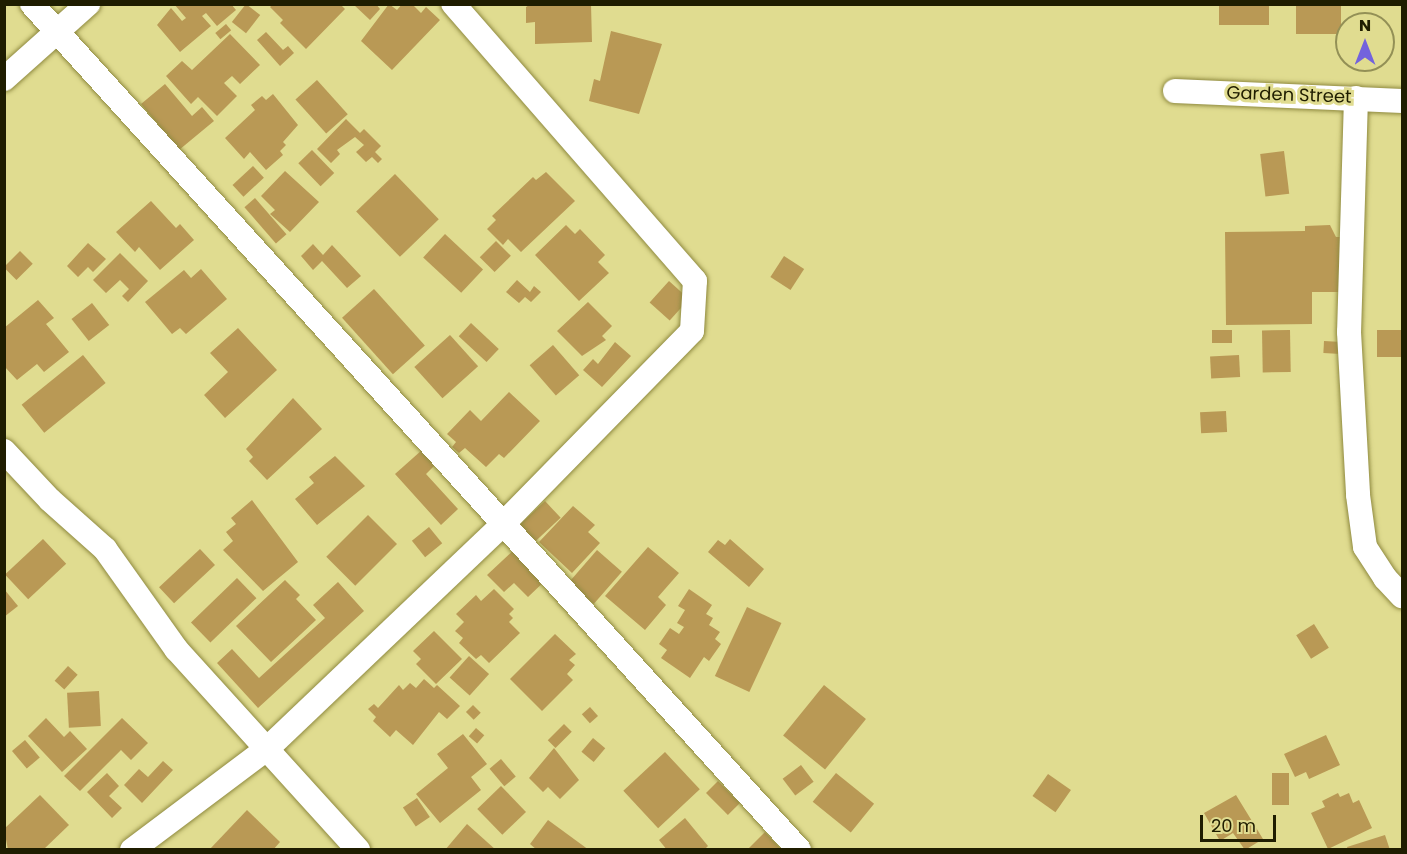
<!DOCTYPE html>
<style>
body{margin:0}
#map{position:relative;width:1407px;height:854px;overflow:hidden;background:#e0dc90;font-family:Poppins,sans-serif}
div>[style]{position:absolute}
.building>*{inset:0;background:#b99955;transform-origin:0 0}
.roads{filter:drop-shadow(0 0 2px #8f8a40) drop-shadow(0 0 2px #8f8a40)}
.street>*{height:24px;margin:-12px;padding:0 12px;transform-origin:12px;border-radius:12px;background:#fff}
span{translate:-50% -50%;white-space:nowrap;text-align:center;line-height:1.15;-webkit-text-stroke:6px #e0dc90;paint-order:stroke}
.street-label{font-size:18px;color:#1f1d00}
.frame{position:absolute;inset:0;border:6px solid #1f1d00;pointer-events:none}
.north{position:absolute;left:1335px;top:12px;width:60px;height:60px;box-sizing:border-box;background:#e0dc90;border:2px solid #939056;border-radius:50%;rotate:0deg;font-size:16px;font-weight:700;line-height:24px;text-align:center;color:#1f1d00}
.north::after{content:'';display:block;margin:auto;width:21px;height:27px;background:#7363dd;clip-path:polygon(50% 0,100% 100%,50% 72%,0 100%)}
.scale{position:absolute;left:1200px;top:815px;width:76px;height:27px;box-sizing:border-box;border:3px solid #1f1d00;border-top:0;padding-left:8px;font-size:18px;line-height:21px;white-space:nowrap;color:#1f1d00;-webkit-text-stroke:4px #e0dc90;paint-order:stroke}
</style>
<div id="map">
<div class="building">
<div style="clip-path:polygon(174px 4px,231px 4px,236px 10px,217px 26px,206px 13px,202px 16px,211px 26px,180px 52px,157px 25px,171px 8px,182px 21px,186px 18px)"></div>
<div style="left:246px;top:4px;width:18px;height:23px;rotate:38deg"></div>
<div style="clip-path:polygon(273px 4px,340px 4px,345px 9px,306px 49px,280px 23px,283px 20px,270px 7px)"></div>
<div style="clip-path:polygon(353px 4px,376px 4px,380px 9px,370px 20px)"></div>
<div style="clip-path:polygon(389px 4px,397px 10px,402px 4px,412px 4px,421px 13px,426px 7px,440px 20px,392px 70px,361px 41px)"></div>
<div style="clip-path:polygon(531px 4px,591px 4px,592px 42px,535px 44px,535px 22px,526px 23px,526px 7px)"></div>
<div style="left:1219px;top:4px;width:50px;height:21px"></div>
<div style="left:1296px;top:4px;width:45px;height:30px"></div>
<div style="left:226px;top:24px;width:8px;height:14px;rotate:50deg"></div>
<div style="clip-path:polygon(611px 31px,662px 44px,639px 114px,589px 101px,594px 79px,600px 81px)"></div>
<div style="clip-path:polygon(266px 32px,283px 50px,288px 46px,294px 53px,280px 66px,257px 40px)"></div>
<div style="clip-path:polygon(230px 34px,260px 65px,240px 84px,232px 76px,224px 83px,237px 96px,217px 116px,198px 97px,191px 104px,166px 76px,182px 61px,192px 70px)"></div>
<div style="left:317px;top:80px;width:46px;height:29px;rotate:48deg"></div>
<div style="clip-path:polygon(165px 84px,192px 116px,202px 107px,214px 121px,179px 150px,141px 104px)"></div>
<div style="clip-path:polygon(273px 94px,298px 125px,283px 142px,286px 145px,280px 151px,283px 155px,266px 170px,250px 152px,244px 159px,225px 138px,255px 110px,251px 105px,262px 96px,266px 100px)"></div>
<div style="clip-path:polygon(346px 119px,360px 133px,364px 129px,381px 146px,375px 152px,382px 159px,378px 163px,372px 157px,366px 162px,356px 152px,364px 145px,355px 137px,337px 150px,340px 154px,331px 163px,317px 149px)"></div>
<div style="left:312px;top:150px;width:32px;height:19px;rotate:46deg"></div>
<div style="left:1284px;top:151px;width:43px;height:24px;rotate:83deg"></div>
<div style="left:253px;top:166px;width:16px;height:28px;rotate:47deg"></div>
<div style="clip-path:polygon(285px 171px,319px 202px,290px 232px,270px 214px,275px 210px,261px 196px)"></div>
<div style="clip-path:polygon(546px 172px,575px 201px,521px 252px,508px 239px,503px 245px,487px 229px,496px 220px,492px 216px,533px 177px,536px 180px)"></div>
<div style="left:395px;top:174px;width:63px;height:54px;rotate:46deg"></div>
<div style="left:255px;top:198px;width:48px;height:14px;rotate:49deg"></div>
<div style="clip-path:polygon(151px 201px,176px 228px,180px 224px,194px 240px,160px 270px,139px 247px,135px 252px,116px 232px)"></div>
<div style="clip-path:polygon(566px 225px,575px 234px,580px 229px,605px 255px,598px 262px,609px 273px,579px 301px,535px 255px)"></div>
<div style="clip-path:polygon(1330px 225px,1336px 237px,1342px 237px,1343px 292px,1312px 292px,1312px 324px,1226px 325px,1225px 232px,1305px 231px,1305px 226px)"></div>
<div style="left:445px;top:234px;width:52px;height:32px;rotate:43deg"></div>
<div style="left:496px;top:241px;width:21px;height:23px;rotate:45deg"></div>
<div style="clip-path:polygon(88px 243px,106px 259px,93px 272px,88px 267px,78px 277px,67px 266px)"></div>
<div style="clip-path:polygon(313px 244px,323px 255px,332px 245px,361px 276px,347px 288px,322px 261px,313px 270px,301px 256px)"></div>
<div style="left:20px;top:251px;width:18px;height:23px;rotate:45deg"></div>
<div style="clip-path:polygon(120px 253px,148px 281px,128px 302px,122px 296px,129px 289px,120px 280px,106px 293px,93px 280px)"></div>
<div style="left:784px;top:256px;width:24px;height:25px;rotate:33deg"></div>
<div style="clip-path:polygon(201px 269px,227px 299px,186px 334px,180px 328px,172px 334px,145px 302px,184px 270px,191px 278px)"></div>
<div style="clip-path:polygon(517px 280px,530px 292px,534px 286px,541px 292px,531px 302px,525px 297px,519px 303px,506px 292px)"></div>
<div style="left:669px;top:281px;width:27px;height:29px;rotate:42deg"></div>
<div style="left:374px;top:289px;width:76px;height:43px;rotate:48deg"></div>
<div style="clip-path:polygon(38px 300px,54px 318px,46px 324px,69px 352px,44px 372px,37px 364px,17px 380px,4px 366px,4px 328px)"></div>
<div style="clip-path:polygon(588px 302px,612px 326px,602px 336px,606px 340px,582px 356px,557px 331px)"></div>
<div style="left:92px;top:303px;width:28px;height:26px;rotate:52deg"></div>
<div style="left:471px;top:323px;width:38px;height:18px;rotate:43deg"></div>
<div style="clip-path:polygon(238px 328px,277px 370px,225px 418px,204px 395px,228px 372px,210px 353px)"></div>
<div style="left:1232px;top:330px;width:13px;height:20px;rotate:90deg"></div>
<div style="left:1290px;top:330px;width:42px;height:28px;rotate:89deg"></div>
<div style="left:1402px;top:330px;width:27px;height:25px;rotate:90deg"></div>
<div style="left:450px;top:335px;width:42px;height:48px;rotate:48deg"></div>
<div style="left:1324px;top:341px;width:22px;height:12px;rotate:3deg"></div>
<div style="clip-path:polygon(615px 342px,631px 356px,602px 387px,583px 370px,593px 359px,598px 364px)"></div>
<div style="left:553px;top:345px;width:40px;height:31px;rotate:49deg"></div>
<div style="left:83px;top:355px;width:36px;height:79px;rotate:51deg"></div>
<div style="left:1239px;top:355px;width:22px;height:29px;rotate:87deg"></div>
<div style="clip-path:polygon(509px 392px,540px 421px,504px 458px,499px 454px,486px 467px,465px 448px,459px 453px,452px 447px,456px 442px,447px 434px,470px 410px,481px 421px)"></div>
<div style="clip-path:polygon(293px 398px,322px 429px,267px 480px,249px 461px,253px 457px,246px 449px)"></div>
<div style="left:1226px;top:411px;width:21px;height:26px;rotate:87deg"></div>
<div style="clip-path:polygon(422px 450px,435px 465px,426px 474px,458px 509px,441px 525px,395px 474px)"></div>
<div style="clip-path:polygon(335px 456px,365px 486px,317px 525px,295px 499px,314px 483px,309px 477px)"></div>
<div style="clip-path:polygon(252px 500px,298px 562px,263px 591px,223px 550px,233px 541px,226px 532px,236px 524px,231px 518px)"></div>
<div style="left:545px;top:501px;width:23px;height:36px;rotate:47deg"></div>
<div style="clip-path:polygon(573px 506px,595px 525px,588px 532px,600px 543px,572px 573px,539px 542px)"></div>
<div style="left:368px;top:515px;width:41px;height:59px;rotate:45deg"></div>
<div style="left:429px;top:527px;width:21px;height:22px;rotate:51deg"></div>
<div style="left:43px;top:539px;width:34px;height:52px;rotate:47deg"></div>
<div style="clip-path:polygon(730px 539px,764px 569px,749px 587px,708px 552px,718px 540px,725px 545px)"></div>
<div style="clip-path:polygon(517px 547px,548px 578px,528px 597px,514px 583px,504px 592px,487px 575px)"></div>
<div style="clip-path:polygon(648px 547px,679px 573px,658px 597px,666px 605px,645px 630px,605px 596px)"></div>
<div style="left:200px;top:549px;width:22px;height:56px;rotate:47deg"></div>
<div style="left:597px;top:550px;width:33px;height:43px;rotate:41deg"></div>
<div style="left:237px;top:578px;width:28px;height:64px;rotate:46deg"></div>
<div style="clip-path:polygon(285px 580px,300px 595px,296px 599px,316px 620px,271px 662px,236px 626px)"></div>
<div style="clip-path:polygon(338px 582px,364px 611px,258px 708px,217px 663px,232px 649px,259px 678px,325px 618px,313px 605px)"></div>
<div style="clip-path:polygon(4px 589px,18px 606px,4px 617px)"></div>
<div style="clip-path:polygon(494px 589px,514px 609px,509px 614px,513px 618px,509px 622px,520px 633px,489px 663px,481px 655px,476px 659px,459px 643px,463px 638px,455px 631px,464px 622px,456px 614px,476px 595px,481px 601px)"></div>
<div style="clip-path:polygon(689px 589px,712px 605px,706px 614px,713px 618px,709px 625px,720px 632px,715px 639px,721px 644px,709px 661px,704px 657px,690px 678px,661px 658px,667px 650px,659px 644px,670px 628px,679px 634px,684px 627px,677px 623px,685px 610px,678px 606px)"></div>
<div style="left:747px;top:607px;width:38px;height:76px;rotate:25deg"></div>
<div style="left:1314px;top:624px;width:28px;height:21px;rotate:58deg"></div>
<div style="clip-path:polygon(434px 631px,462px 659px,436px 684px,416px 664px,421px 659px,413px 651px)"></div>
<div style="clip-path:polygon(555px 634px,576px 654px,569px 660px,575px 665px,567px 674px,573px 680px,542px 711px,510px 679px)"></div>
<div style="left:469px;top:656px;width:27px;height:29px;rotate:42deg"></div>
<div style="left:68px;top:666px;width:13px;height:20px;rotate:42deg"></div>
<div style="clip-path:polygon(424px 679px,434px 688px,437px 685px,460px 706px,447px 719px,439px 712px,413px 745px,396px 730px,390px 737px,373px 721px,376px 717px,368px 709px,374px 704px,378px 708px,399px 685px,403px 690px,410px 683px,416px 688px)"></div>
<div style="left:824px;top:685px;width:54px;height:65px;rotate:39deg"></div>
<div style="left:99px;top:691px;width:35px;height:32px;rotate:87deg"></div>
<div style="left:473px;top:705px;width:11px;height:10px;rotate:45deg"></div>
<div style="left:590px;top:707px;width:12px;height:11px;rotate:48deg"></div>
<div style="clip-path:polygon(46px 718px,64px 737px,70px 731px,87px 749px,62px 772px,28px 736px)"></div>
<div style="clip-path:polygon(122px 718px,148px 743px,131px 760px,121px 750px,80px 791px,64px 776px)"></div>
<div style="left:564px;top:724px;width:11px;height:23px;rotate:45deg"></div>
<div style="left:476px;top:728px;width:11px;height:11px;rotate:41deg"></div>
<div style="clip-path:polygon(463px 734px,487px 764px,471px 777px,481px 790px,440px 823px,416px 794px,448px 768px,437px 754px)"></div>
<div style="clip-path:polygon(1326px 735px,1340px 765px,1309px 779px,1306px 772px,1295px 777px,1284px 754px)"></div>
<div style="left:593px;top:738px;width:16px;height:18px;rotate:40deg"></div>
<div style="left:25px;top:740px;width:23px;height:17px;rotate:50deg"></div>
<div style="clip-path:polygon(554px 748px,579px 780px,560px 799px,548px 787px,543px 792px,529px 778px)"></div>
<div style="left:665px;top:752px;width:51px;height:57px;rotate:47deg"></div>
<div style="left:501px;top:759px;width:23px;height:15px;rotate:50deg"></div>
<div style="clip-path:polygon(163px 761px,173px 770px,142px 803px,124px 785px,139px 769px,148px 777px)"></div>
<div style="left:801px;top:765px;width:21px;height:23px;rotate:53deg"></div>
<div style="clip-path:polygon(107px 773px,119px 786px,109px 796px,122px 808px,112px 818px,87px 792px)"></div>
<div style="left:836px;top:773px;width:49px;height:37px;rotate:39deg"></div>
<div style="left:1272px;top:773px;width:17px;height:32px"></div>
<div style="left:1048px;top:774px;width:28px;height:27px;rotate:35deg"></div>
<div style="left:718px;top:781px;width:31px;height:17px;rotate:45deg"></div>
<div style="left:501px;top:786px;width:36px;height:33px;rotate:46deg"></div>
<div style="clip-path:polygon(1338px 793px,1340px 797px,1349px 793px,1353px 803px,1359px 800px,1372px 828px,1328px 849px,1311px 813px,1325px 807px,1322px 801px)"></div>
<div style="clip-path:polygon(40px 795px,69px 825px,43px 850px,8px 850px,4px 829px)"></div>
<div style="clip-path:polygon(1236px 795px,1263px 839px,1245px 850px,1233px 833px,1220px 841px,1204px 813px)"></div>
<div style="left:417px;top:798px;width:23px;height:17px;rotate:56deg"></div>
<div style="clip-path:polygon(247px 810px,280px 842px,273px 850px,209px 850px)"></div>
<div style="clip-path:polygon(685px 818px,708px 846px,704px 850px,667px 850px,659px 840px)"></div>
<div style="clip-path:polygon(548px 820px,589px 850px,537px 850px,530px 844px)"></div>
<div style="clip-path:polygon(467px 824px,496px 850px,445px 850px)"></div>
<div style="clip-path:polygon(765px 832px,782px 850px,747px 850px)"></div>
<div style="clip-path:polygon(1385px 835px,1390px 850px,1348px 850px,1347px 847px)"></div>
</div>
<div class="roads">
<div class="street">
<div style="left:32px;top:4px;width:1142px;rotate:47.8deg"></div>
<div style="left:4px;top:79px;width:113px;rotate:-41.8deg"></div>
<div style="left:1175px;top:91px;width:227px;rotate:2.5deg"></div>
<div style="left:1356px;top:98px;width:234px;rotate:91.7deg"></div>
<div style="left:1349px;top:332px;width:163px;rotate:86.8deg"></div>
<div style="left:1358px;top:495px;width:52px;rotate:82.3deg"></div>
<div style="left:1365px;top:547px;width:37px;rotate:57deg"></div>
<div style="left:1385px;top:578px;width:25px;rotate:47deg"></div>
<div style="left:4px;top:451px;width:67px;rotate:46.8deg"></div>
<div style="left:50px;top:500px;width:74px;rotate:41.7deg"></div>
<div style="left:105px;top:549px;width:123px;rotate:54.6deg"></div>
<div style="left:176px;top:649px;width:271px;rotate:47.8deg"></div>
<div style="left:132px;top:850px;width:170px;rotate:-36.9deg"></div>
<div style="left:268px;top:748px;width:325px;rotate:-43.6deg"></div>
<div style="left:503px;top:524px;width:270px;rotate:-45.6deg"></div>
<div style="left:692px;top:331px;width:50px;rotate:-86.6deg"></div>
<div style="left:695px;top:281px;width:368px;rotate:-131.1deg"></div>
</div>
</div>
<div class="street-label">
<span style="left:1289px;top:95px;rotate:2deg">Garden Street</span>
</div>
<div class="frame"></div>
<div class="north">N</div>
<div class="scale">20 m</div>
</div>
